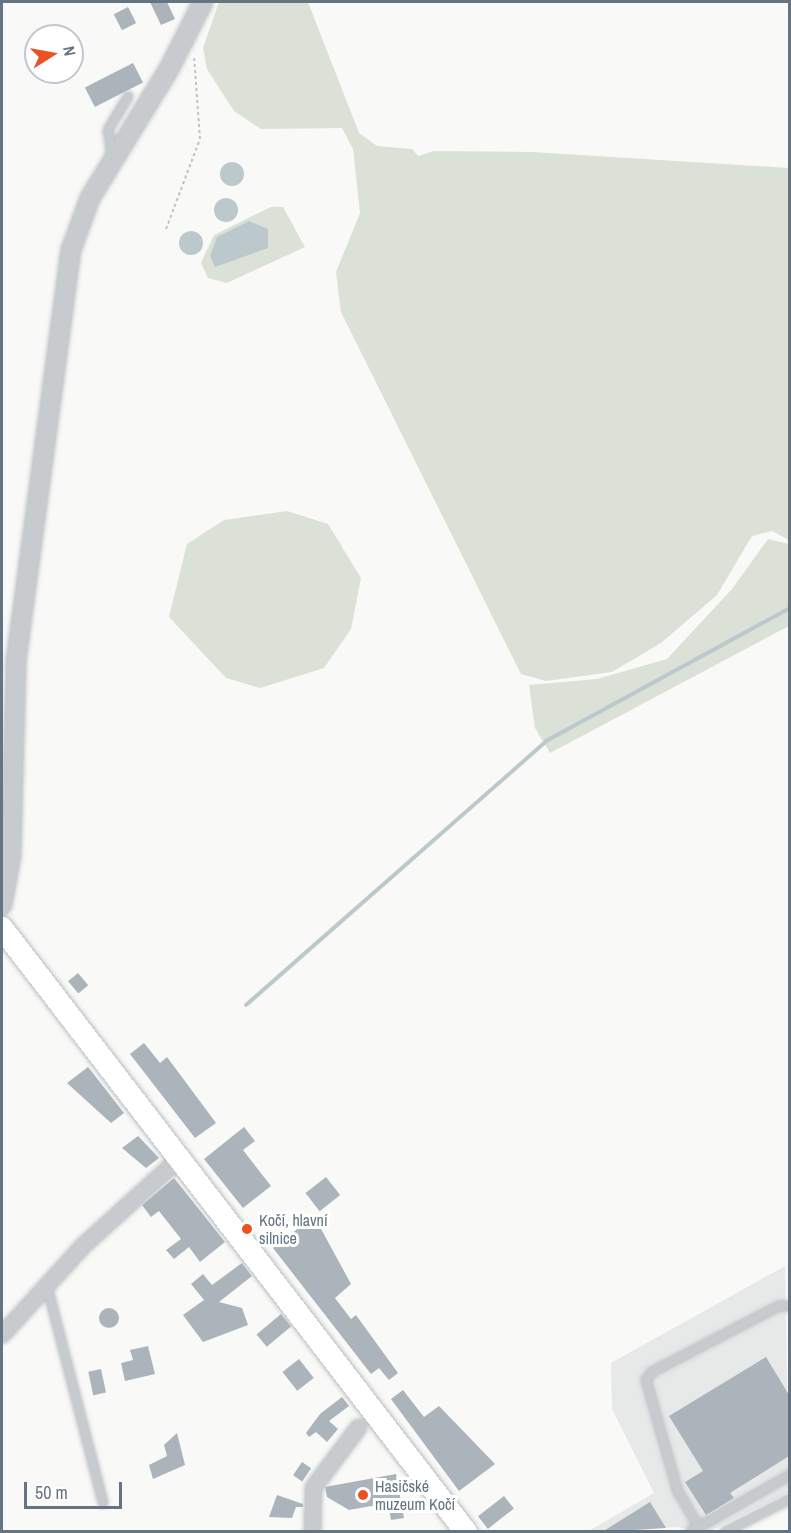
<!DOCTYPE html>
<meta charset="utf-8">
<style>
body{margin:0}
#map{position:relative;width:791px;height:1533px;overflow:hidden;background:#f9f9f7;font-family:"Archivo Narrow",sans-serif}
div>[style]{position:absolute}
.built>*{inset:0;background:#e7e8e8}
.green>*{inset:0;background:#dbe1d7}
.water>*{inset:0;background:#bcc9cc}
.round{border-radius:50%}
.stream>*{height:4px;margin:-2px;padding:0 2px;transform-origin:2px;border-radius:2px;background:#bcc9cc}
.building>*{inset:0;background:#abb4ba;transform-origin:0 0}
.path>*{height:2px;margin-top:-1px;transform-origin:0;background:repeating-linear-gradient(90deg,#c0c3c5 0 3px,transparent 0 6px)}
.roads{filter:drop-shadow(0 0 2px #babec2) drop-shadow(0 0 2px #babec2)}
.service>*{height:8px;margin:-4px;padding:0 4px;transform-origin:4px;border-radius:4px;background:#c7cbce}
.minor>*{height:15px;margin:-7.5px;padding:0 7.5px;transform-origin:7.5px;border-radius:7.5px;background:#c7cbce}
.tertiary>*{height:18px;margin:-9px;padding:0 9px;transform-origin:9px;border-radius:9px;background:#c7cbce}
.primary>*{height:22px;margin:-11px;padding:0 11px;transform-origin:11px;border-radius:11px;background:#fff}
.dots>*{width:16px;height:16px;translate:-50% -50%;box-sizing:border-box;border:3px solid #fff;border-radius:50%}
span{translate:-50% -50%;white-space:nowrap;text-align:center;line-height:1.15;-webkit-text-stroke:6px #fff;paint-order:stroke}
.poi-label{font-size:16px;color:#637583}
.left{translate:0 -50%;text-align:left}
.frame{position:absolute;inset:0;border:3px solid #637583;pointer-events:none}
.north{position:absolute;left:24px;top:24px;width:60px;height:60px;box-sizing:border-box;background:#fff;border:2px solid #c1c8cd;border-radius:50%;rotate:79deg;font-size:16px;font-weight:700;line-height:24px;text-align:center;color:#637583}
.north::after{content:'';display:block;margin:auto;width:21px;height:27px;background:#ea5225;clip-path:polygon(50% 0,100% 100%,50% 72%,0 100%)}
.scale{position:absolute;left:24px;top:1482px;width:98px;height:27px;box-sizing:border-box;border:3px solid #637583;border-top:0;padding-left:8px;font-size:18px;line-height:21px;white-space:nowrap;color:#637583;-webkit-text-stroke:4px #fff;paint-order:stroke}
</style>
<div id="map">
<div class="built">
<div style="clip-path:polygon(785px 1266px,789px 1492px,710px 1531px,675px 1527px,587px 1532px,654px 1493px,612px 1409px,611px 1363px)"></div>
</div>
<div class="green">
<div style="clip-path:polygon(219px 2px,308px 2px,359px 133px,377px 146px,412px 149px,418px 156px,434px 151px,532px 152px,789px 168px,789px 540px,772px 531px,752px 536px,717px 595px,661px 643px,612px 672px,546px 681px,521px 674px,341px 312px,336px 272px,360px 213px,353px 149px,342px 128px,261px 129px,234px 111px,207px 69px,203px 48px)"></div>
<div style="clip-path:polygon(271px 207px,283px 207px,305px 247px,227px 283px,208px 278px,201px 263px,214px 235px)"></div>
<div style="clip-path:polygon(287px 511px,328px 524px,361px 578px,351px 629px,324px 668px,260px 688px,226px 678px,169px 617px,187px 544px,224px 520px)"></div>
<div style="clip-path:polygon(768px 539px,789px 544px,789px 626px,550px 753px,535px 728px,529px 685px,597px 679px,667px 659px,732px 589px)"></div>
</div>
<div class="water">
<div class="round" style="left:220px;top:162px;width:24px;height:24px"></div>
<div class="round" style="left:214px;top:198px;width:24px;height:24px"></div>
<div style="clip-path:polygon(249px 221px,268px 229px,268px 248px,215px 267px,210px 256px,217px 237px)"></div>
<div class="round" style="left:179px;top:231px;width:24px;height:24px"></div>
</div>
<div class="stream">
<div style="left:246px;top:1005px;width:400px;rotate:-41.3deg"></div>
<div style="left:546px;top:741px;width:278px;rotate:-28.6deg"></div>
</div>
<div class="building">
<div style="clip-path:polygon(150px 2px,167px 2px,175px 19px,161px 25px)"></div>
<div style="left:128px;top:7px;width:18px;height:16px;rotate:63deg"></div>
<div style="left:133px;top:63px;width:22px;height:54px;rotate:63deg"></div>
<div style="left:78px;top:973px;width:16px;height:13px;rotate:50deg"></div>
<div style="clip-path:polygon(144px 1043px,160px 1063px,167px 1057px,216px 1123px,195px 1138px,130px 1054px)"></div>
<div style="clip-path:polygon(88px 1067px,124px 1113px,111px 1123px,67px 1083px)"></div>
<div style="clip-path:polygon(244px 1127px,255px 1141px,243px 1150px,271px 1186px,243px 1208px,204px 1159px)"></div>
<div style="clip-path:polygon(138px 1136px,159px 1158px,146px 1168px,122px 1148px)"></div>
<div style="left:326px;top:1177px;width:23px;height:26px;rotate:52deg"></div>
<div style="clip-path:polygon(174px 1178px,225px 1242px,200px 1262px,189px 1247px,174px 1259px,166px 1250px,181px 1239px,159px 1211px,151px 1217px,142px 1205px)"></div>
<div style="clip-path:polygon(314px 1216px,351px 1284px,335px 1298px,351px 1319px,356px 1315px,398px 1373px,389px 1380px,379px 1368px,371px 1374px,273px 1248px)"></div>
<div style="clip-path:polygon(242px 1263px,252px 1276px,219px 1302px,242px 1308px,248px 1325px,203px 1342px,183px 1315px,204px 1300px,191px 1284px,203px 1274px,212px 1285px)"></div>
<div class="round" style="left:99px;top:1308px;width:20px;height:20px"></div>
<div style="left:281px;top:1314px;width:16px;height:32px;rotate:50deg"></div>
<div style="clip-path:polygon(148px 1346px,155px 1374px,125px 1381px,121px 1363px,133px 1360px,130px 1350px)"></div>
<div style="clip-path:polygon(766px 1357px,789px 1395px,789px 1456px,730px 1493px,734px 1498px,706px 1515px,685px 1482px,703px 1471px,669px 1416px)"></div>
<div style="left:299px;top:1359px;width:24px;height:21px;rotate:52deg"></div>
<div style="left:101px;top:1369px;width:24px;height:13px;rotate:78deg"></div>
<div style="clip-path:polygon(403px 1390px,424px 1417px,439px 1406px,495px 1464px,459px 1491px,391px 1399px)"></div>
<div style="clip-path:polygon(342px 1397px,349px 1406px,329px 1421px,338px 1429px,327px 1442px,316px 1432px,309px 1437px,306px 1433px,320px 1414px)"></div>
<div style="clip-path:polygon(177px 1433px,185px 1465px,153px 1479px,149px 1465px,167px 1456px,164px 1445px)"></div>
<div style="left:302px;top:1462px;width:11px;height:16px;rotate:34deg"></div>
<div style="clip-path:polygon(396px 1474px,404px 1518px,391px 1520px,388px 1503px,349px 1510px,327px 1497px,325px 1487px)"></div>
<div style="clip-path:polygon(277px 1495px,303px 1504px,303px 1507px,296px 1507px,292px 1518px,269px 1517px)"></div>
<div style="left:504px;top:1496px;width:16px;height:33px;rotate:52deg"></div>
<div style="clip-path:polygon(650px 1502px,666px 1528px,602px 1532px)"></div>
</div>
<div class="path">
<div style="left:166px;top:229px;width:96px;rotate:-69.3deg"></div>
<div style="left:200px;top:139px;width:83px;rotate:-94.1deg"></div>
</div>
<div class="roads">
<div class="service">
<div style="left:112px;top:158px;width:28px;rotate:-98deg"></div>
<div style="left:108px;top:130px;width:39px;rotate:-59deg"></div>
<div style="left:46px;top:1282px;width:228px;rotate:75.5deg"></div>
<div style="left:698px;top:1526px;width:39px;rotate:-120deg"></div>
<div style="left:678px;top:1492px;width:116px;rotate:-105.9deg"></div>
<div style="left:646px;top:1380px;width:10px;rotate:-53deg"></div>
<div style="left:652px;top:1372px;width:143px;rotate:-27.5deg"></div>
<div style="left:779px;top:1306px;width:11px"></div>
<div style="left:690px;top:1532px;width:115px;rotate:-29.7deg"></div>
<div style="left:725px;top:1532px;width:73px;rotate:-26.9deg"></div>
</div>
<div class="minor">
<div style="left:2px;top:1334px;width:119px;rotate:-47.7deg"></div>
<div style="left:82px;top:1246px;width:132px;rotate:-42.2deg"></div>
<div style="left:312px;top:1532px;width:45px;rotate:-88.7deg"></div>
<div style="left:313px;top:1487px;width:75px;rotate:-53.1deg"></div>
</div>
<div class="tertiary">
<div style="left:2px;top:905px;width:50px;rotate:-79.6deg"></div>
<div style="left:11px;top:856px;width:195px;rotate:-88.5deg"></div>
<div style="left:16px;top:661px;width:415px;rotate:-82.4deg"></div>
<div style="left:71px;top:250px;width:55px;rotate:-69.9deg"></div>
<div style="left:90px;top:198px;width:151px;rotate:-58.5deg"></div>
<div style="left:169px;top:69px;width:75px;rotate:-63.1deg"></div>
</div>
<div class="primary">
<div style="left:2px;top:928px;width:762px;rotate:52.47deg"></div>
</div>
</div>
<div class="dots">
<div style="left:247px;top:1229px;background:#ea5225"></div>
<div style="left:363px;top:1495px;background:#ea5225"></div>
</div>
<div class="poi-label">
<span class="left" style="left:259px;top:1229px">Kočí, hlavní<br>silnice</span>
<span class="left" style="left:375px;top:1495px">Hasičské<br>muzeum Kočí</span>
</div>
<div class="frame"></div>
<div class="north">N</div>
<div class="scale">50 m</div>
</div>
